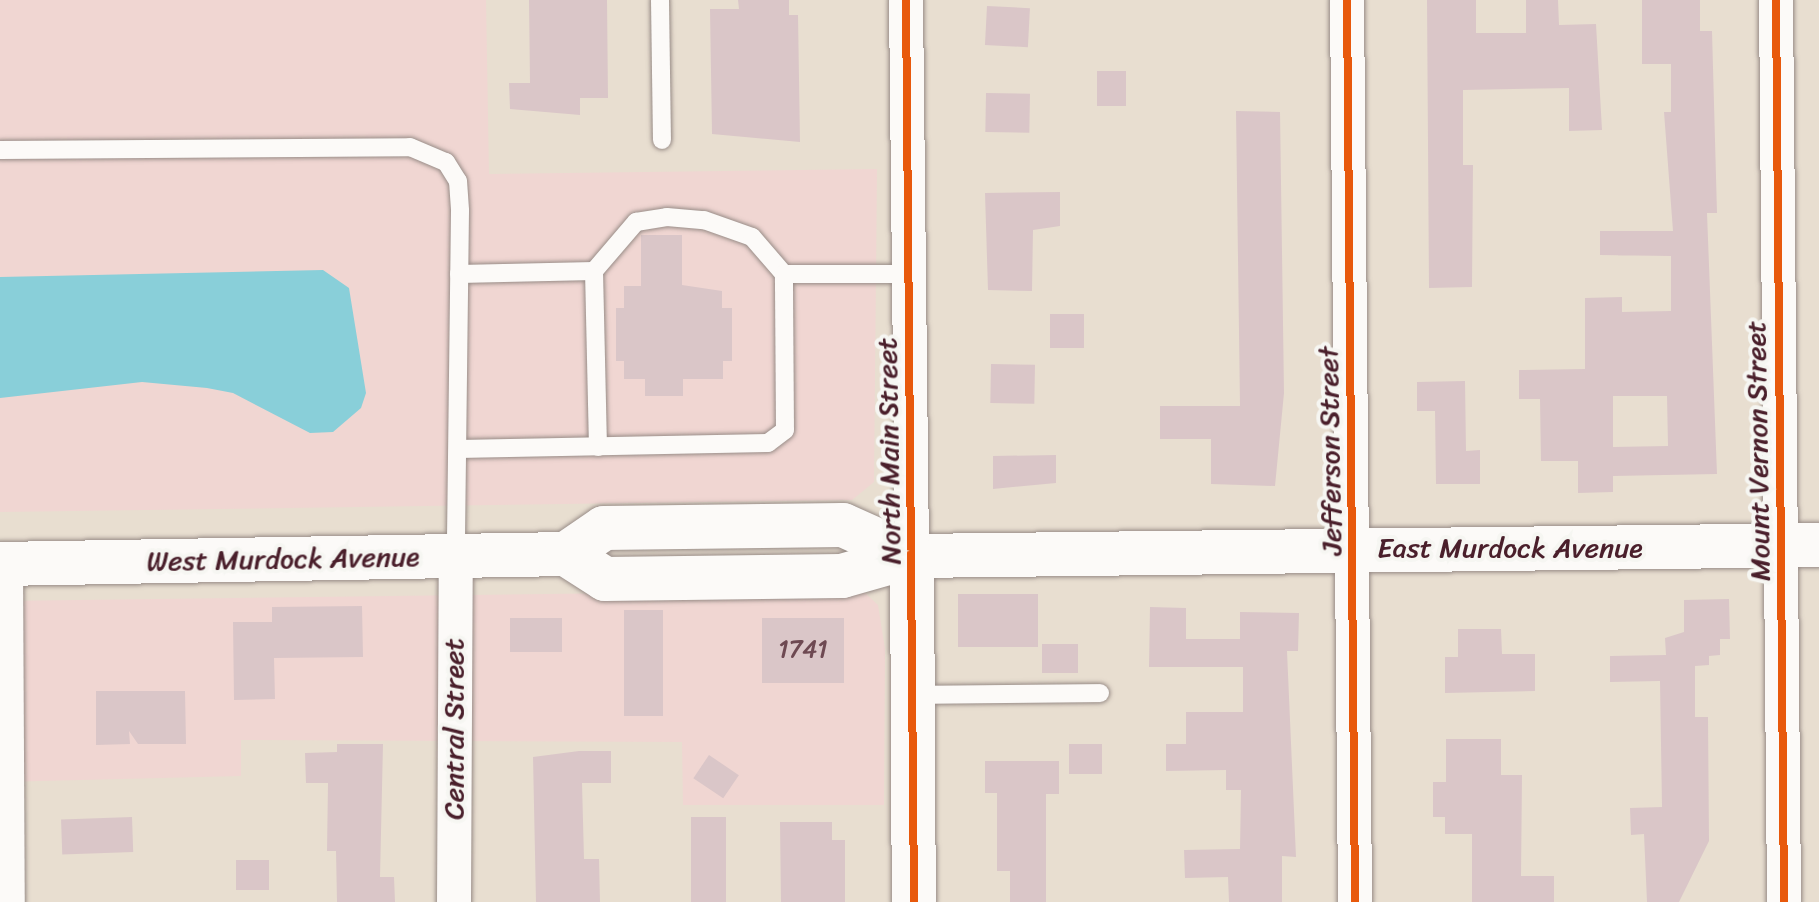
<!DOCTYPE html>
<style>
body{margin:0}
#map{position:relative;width:1819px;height:902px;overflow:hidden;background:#e8ded0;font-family:Sriracha,sans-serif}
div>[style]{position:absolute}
.built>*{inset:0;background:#f0d6d2}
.water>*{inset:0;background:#89cfd9}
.building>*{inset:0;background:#dac6c8;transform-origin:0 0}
.roads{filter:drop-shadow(0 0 2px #988c87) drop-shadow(0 0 2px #988c87)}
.service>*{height:18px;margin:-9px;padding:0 9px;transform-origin:9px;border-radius:9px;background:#fcfaf8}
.minor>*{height:34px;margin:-17px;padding:0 17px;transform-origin:17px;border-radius:17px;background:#fcfaf8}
.secondary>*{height:44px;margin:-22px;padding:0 22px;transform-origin:22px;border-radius:22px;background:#fcfaf8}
.cycleway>*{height:8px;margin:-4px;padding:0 4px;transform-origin:4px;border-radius:4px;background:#e8590c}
span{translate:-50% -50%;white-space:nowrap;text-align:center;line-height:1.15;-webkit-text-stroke:8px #f6f6f2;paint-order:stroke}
.number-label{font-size:24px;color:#6e4952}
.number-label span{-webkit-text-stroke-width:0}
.street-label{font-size:28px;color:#4a1f2b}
</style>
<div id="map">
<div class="built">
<div style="clip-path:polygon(0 0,486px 0,489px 174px,877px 169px,874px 482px,852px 500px,0 512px)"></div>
<div style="clip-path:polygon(862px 590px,878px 605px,885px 649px,884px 805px,683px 805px,682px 742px,241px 740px,241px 776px,0 782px,0 601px)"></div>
</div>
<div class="water">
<div style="clip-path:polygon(323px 270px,349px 288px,366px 393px,361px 408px,333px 432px,310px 433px,233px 393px,207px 388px,142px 382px,0 398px,0 277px)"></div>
</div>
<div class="building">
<div style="clip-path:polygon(529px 0,607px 0,608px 98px,580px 98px,580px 115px,510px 109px,509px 83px,530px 83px)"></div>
<div style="clip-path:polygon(738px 0,789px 0,789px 15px,798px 15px,800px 142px,712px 134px,710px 9px,739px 9px)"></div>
<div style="clip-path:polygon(1427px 0,1476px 0,1476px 33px,1526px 33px,1526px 0,1558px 0,1559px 25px,1596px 24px,1602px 130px,1569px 131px,1569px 88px,1463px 90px,1463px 165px,1473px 165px,1472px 287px,1429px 288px)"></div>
<div style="clip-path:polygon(evenodd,1642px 0,1700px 0,1700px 31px,1712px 31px,1717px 213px,1707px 213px,1717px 474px,1613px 476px,1613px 492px,1578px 493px,1578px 461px,1541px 461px,1540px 399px,1519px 399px,1519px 370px,1585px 369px,1585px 298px,1622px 297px,1622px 312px,1671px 311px,1671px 256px,1600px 255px,1600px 231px,1673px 231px,1664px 112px,1671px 112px,1671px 64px,1642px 64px,1642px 0,1613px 396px,1667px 396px,1668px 446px,1613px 447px,1613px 396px)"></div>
<div style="left:987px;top:6px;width:43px;height:39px;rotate:3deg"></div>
<div style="left:1097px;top:71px;width:29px;height:35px"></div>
<div style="left:986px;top:93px;width:44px;height:39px;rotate:1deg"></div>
<div style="clip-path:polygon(1236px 111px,1280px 112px,1284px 393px,1275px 486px,1211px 484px,1211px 439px,1160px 439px,1160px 406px,1240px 406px)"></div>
<div style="clip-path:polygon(1060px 192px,1060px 226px,1033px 230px,1032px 291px,988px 290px,985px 193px)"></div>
<div style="clip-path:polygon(641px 235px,682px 235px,682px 285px,722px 291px,722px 308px,732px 308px,732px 361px,723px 361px,723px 379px,683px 379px,683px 396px,645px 396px,645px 379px,624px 379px,624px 361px,616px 361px,616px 308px,624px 308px,624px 286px,641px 286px)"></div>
<div style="left:1050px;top:314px;width:34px;height:34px"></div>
<div style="left:991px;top:364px;width:44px;height:39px;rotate:1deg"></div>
<div style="clip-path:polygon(1465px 381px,1466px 451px,1480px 450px,1480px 484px,1436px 484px,1435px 411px,1417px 411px,1417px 382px)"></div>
<div style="clip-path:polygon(1056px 455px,1056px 483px,993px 489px,993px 456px)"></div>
<div style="left:958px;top:594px;width:80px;height:53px"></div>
<div style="clip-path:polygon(1729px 599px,1730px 639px,1720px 639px,1720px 655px,1709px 656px,1709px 665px,1695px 666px,1695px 717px,1708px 717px,1709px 841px,1679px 902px,1647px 902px,1644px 834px,1631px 835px,1630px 808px,1662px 807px,1660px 681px,1610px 682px,1610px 656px,1666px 655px,1665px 638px,1684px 632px,1684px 600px)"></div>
<div style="clip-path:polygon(362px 606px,363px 657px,274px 658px,275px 699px,234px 700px,233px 622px,272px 622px,272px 607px)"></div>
<div style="clip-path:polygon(1150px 607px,1186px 608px,1186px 639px,1240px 639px,1240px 612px,1299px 613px,1298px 651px,1287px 651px,1296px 857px,1282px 856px,1282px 902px,1229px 902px,1228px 877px,1185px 878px,1184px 850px,1240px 849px,1241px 790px,1226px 790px,1226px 770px,1166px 771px,1166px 744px,1186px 744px,1186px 712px,1243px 712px,1243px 667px,1149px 667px)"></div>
<div style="left:624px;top:610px;width:39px;height:106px"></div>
<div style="left:510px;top:618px;width:52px;height:34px"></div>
<div style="left:762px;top:618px;width:82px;height:65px"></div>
<div style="clip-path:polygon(1458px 629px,1501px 629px,1502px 654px,1535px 654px,1535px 691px,1445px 693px,1445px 657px,1458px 657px)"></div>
<div style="left:1042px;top:644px;width:36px;height:29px"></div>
<div style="clip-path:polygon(96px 691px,185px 691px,186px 744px,138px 744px,129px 731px,130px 744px,96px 745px)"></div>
<div style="clip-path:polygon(1446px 739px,1501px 739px,1501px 775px,1522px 775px,1521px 876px,1554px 876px,1554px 902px,1472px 902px,1472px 834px,1445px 834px,1445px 817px,1433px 817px,1433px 782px,1446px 782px)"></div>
<div style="clip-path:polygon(337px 744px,383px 744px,380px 877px,394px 877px,395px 902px,337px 902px,336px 851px,327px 851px,328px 783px,306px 783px,305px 753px,337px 752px)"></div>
<div style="left:1069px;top:744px;width:33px;height:30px"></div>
<div style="clip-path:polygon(579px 751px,611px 751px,611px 783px,582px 783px,584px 859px,599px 859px,600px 902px,536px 902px,533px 757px)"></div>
<div style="left:709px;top:755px;width:36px;height:28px;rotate:34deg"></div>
<div style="clip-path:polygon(985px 761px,1059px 761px,1059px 794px,1046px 794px,1046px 902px,1010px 902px,1010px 871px,997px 871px,997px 793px,985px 793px)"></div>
<div style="left:132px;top:817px;width:35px;height:71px;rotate:88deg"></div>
<div style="left:691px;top:817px;width:35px;height:85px"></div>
<div style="clip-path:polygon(780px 822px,832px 822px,832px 840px,845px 840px,845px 902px,781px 902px)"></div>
<div style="left:236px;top:860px;width:33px;height:30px"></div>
</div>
<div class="roads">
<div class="service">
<div style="left:660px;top:0;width:140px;rotate:89.2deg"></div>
<div style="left:0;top:150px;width:410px;rotate:-0.4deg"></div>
<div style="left:410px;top:147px;width:39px;rotate:23deg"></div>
<div style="left:446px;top:162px;width:22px;rotate:58deg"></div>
<div style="left:458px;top:181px;width:30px;rotate:86deg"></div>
<div style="left:460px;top:211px;width:345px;rotate:90.7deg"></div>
<div style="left:594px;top:271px;width:65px;rotate:-49.4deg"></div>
<div style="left:636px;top:222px;width:31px;rotate:-9deg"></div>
<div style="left:667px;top:217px;width:37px;rotate:5deg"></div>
<div style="left:704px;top:220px;width:51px;rotate:19.5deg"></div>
<div style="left:752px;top:237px;width:49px;rotate:49.1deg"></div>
<div style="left:459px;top:274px;width:135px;rotate:-1.3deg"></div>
<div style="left:594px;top:271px;width:176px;rotate:88.7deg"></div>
<div style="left:458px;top:449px;width:310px;rotate:-1.1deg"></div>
<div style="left:768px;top:443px;width:21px;rotate:-37deg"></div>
<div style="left:785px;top:430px;width:156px;rotate:-90.4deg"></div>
<div style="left:784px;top:274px;width:125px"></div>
<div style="left:913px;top:695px;width:187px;rotate:-0.6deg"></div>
</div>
<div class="minor">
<div style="left:906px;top:0;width:556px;rotate:89.38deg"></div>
<div style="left:1347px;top:0;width:902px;rotate:89.49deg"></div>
<div style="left:1776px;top:0;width:902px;rotate:89.49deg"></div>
<div style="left:6px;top:564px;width:338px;rotate:89.7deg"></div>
<div style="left:454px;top:902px;width:346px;rotate:-89.7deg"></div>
</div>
<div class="secondary">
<div style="left:566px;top:554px;width:46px;rotate:32.7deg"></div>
<div style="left:605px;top:579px;width:237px;rotate:-0.7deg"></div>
<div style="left:842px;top:576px;width:73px;rotate:-15.9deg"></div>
<div style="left:912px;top:556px;width:907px;rotate:-0.69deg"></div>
<div style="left:912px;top:556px;width:346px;rotate:89.7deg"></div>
<div style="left:0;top:564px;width:566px;rotate:-1.01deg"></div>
<div style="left:566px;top:554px;width:46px;rotate:-34.4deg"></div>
<div style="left:604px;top:528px;width:239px;rotate:-0.7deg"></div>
<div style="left:843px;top:525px;width:76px;rotate:24.2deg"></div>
</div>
</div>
<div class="cycleway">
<div style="left:906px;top:0;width:902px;rotate:89.49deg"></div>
<div style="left:1347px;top:0;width:902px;rotate:89.49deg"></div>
<div style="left:1776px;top:0;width:902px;rotate:89.49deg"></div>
</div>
<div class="number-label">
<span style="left:803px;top:650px">1741</span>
</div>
<div class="street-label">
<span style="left:889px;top:451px;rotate:-91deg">North Main Street</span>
<span style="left:1330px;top:451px;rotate:-91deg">Jefferson Street</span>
<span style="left:1758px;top:451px;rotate:-91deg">Mount Vernon Street</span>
<span style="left:1510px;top:548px">East Murdock Avenue</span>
<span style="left:283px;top:559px;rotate:-1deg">West Murdock Avenue</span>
<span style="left:454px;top:729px;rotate:-90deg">Central Street</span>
</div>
</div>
